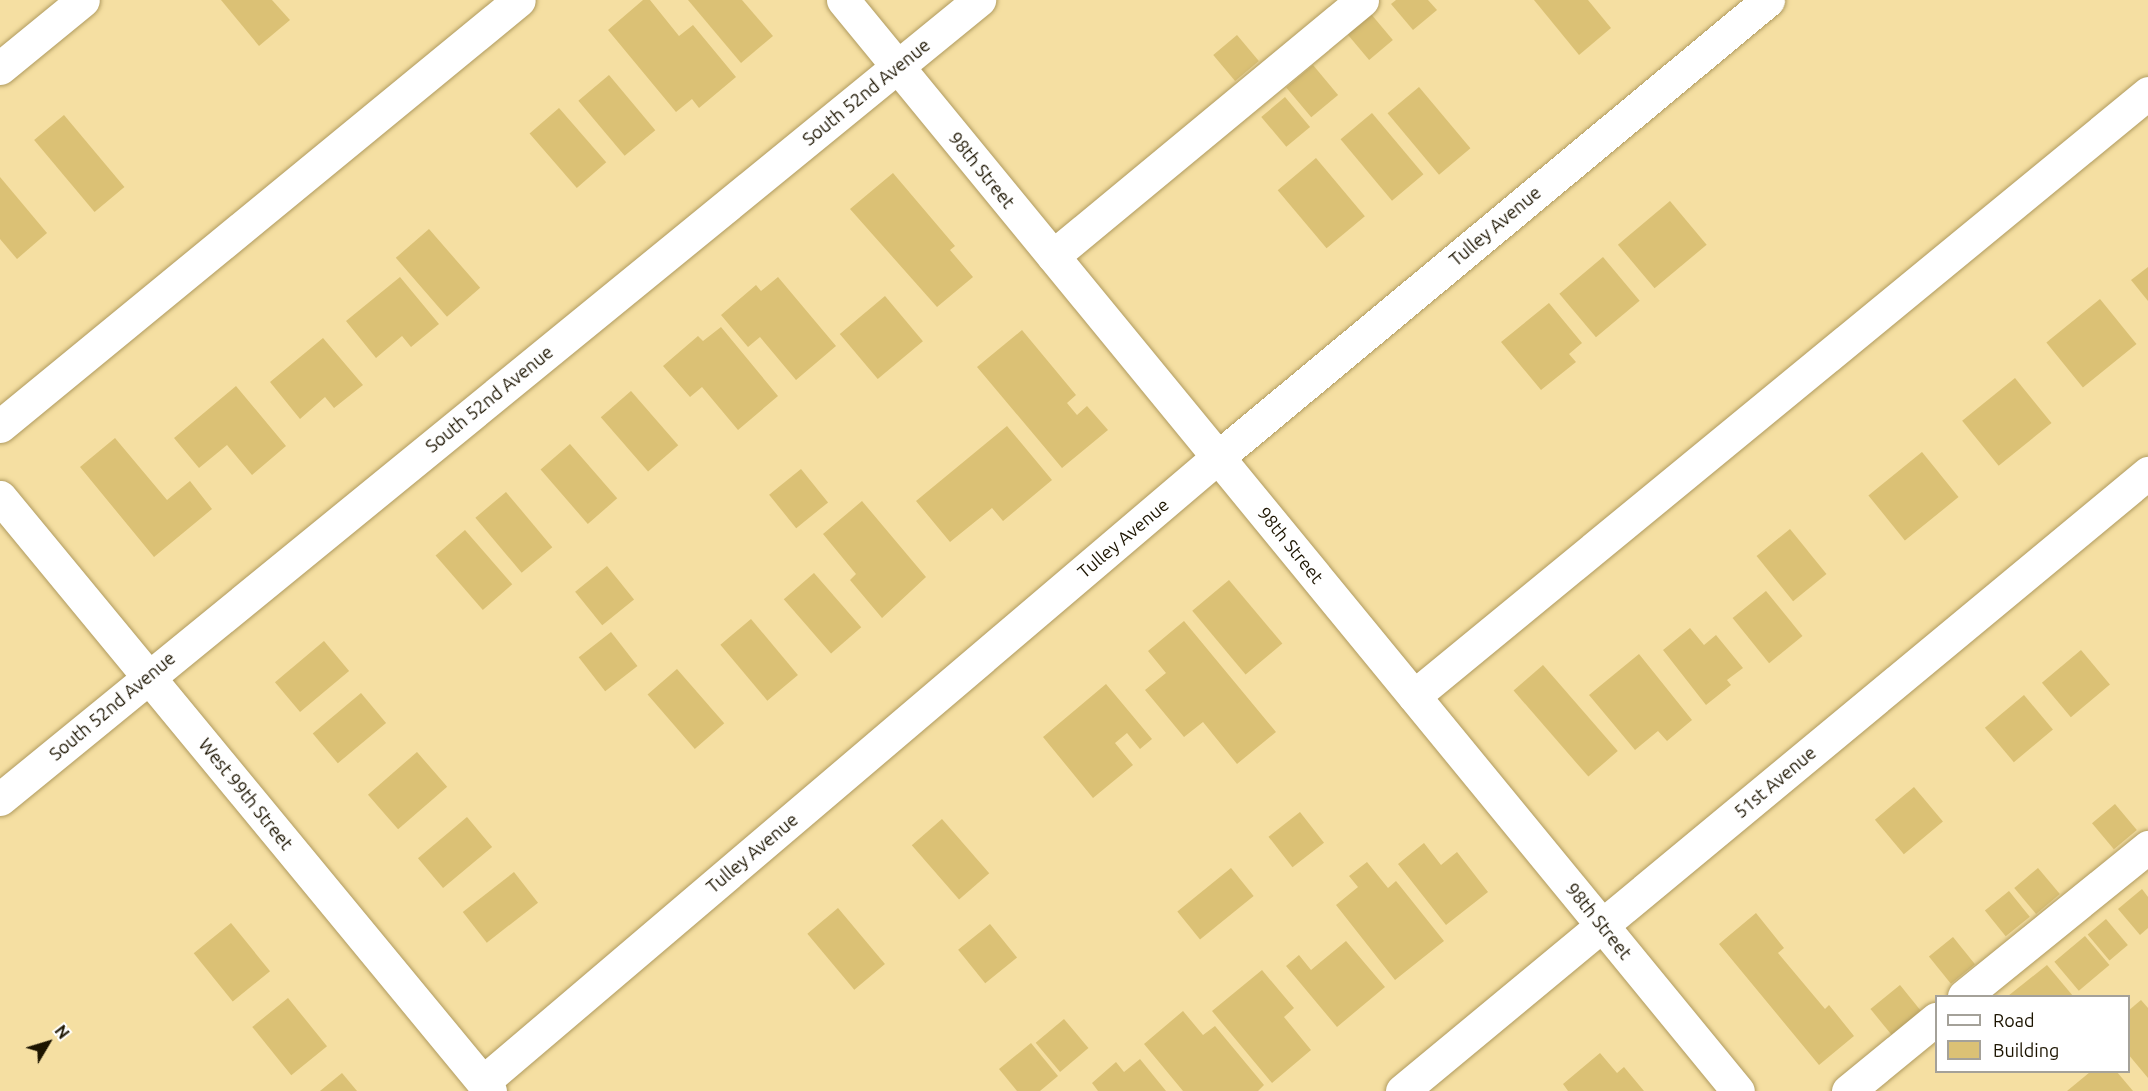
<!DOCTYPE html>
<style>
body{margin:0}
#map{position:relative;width:2148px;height:1091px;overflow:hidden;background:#f5dfa2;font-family:Ubuntu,sans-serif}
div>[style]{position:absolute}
.building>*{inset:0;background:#dbc175;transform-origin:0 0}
.roads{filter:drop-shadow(0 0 2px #b09b60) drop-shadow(0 0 2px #b09b60)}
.minor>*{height:33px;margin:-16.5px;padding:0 16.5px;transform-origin:16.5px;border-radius:16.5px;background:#fff}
span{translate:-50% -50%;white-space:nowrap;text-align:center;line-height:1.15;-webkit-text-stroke:5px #fff;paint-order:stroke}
.street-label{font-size:18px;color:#1c1400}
.legend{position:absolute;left:1935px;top:995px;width:195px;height:78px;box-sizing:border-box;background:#fff;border:2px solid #a4a199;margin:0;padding:8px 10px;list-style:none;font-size:18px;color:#1c1400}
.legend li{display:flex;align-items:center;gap:12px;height:30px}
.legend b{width:30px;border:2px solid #a4a199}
.north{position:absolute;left:18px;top:1013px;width:60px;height:60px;-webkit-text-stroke:4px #fff;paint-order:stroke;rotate:52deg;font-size:16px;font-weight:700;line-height:24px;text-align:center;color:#1c1400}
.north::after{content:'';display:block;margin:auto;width:21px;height:27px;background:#1c1400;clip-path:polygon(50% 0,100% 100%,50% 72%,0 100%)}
</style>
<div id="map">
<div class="building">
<div style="clip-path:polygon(221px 0,272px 0,290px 20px,259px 46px)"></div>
<div style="clip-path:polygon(643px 0,650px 0,679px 36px,693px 25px,736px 77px,699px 108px,692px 99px,676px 112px,608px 30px)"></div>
<div style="clip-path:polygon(688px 0,742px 0,773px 36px,741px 63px)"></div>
<div style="clip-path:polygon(1396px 0,1428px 0,1437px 10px,1413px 30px,1391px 4px)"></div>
<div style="clip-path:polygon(1534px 0,1588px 0,1611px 28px,1579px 55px)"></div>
<div style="left:1371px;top:14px;width:34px;height:31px;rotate:50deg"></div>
<div style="left:1237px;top:35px;width:34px;height:31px;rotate:50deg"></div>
<div style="left:1313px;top:65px;width:39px;height:35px;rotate:50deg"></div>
<div style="left:609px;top:75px;width:72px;height:40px;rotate:50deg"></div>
<div style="left:1419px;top:87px;width:80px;height:41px;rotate:50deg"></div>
<div style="left:1285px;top:97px;width:39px;height:31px;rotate:50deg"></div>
<div style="left:559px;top:108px;width:72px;height:39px;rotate:49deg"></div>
<div style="left:1372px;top:113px;width:80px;height:41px;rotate:50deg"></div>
<div style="left:64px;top:115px;width:94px;height:39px;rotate:50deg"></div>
<div style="left:1316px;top:158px;width:76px;height:50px;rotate:50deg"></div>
<div style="clip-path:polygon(893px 173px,955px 246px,950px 250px,973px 277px,937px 307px,850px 209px)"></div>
<div style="clip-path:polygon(0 177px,47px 233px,17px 259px,0 239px)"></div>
<div style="left:1670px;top:201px;width:57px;height:68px;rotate:50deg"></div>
<div style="left:429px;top:229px;width:78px;height:44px;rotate:49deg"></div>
<div style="left:1603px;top:257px;width:57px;height:57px;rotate:50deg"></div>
<div style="clip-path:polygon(2148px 267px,2148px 301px,2131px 280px)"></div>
<div style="clip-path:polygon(400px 277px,439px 324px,411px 347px,402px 336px,376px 358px,346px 321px)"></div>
<div style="clip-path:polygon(778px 277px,836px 346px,796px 380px,760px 337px,748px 347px,721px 315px,756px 285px,761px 291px)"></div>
<div style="left:885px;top:296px;width:59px;height:59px;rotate:50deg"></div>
<div style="left:2100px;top:299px;width:58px;height:69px;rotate:51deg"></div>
<div style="clip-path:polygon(1549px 303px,1582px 343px,1569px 354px,1576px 362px,1541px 390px,1501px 342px)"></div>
<div style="clip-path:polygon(721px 327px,778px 396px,738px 430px,702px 387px,690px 397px,663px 366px,698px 336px,703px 341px)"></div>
<div style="clip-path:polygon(1022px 330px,1076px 395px,1067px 403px,1077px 415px,1087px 406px,1108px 430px,1062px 468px,977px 367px)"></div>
<div style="clip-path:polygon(323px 338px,363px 385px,334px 408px,325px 397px,300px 419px,270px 382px)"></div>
<div style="left:2015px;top:378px;width:58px;height:68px;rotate:51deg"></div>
<div style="clip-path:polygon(236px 386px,286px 446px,252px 475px,227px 445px,199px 468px,174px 438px)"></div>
<div style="left:631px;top:391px;width:72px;height:40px;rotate:49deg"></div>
<div style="clip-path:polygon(1007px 426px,1052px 480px,1003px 521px,992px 508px,950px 542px,916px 501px)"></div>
<div style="clip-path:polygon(115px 438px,167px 500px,190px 481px,212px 509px,154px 557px,80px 467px)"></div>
<div style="left:570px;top:444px;width:72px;height:39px;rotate:49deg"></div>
<div style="left:1922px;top:452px;width:58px;height:69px;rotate:51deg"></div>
<div style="left:801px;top:469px;width:43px;height:41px;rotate:51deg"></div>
<div style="left:506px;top:492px;width:72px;height:40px;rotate:50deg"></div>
<div style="clip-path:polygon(862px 501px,926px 577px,882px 618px,850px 580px,856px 574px,823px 534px)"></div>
<div style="left:1790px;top:529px;width:58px;height:43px;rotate:51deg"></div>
<div style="left:465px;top:530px;width:72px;height:39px;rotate:49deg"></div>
<div style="left:607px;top:566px;width:43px;height:41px;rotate:51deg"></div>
<div style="left:814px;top:573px;width:72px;height:40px;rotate:49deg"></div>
<div style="left:1229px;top:580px;width:83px;height:48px;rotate:50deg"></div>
<div style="left:1766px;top:591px;width:58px;height:43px;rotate:51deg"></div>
<div style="left:751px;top:619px;width:73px;height:40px;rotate:50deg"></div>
<div style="clip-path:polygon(1184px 621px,1276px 732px,1237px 764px,1203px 722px,1184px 737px,1145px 690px,1166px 673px,1148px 651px)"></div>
<div style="clip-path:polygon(1690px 628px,1704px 645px,1716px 635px,1743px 668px,1727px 680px,1731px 685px,1706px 705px,1663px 650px)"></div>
<div style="left:611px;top:632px;width:43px;height:41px;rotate:52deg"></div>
<div style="left:324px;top:641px;width:39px;height:64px;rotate:50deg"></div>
<div style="left:2081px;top:650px;width:45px;height:51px;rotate:50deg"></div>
<div style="clip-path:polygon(1639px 654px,1692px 720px,1667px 741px,1658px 731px,1635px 750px,1589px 695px)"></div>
<div style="left:1543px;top:665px;width:114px;height:39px;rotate:49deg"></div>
<div style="left:677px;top:669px;width:72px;height:39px;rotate:49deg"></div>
<div style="clip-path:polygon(1106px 684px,1152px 739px,1140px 749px,1127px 733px,1115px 743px,1133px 765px,1093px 798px,1043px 737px)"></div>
<div style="left:361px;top:693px;width:39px;height:63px;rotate:50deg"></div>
<div style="left:2024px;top:695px;width:45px;height:51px;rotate:50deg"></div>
<div style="left:417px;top:752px;width:46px;height:65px;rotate:49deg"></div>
<div style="left:1914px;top:787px;width:45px;height:51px;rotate:50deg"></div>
<div style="left:2115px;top:804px;width:34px;height:30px;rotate:50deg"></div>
<div style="left:1300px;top:812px;width:39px;height:40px;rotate:52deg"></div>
<div style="left:467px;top:817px;width:39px;height:64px;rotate:50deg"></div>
<div style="left:942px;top:819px;width:72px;height:40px;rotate:49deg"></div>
<div style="clip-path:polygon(1424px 843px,1441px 865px,1457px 852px,1488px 892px,1446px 925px,1398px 864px)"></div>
<div style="clip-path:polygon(1367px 862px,1388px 888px,1396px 881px,1444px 941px,1395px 980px,1336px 905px,1358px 887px,1349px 876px)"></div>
<div style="left:1231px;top:868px;width:36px;height:69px;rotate:51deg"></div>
<div style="left:2038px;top:868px;width:34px;height:31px;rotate:50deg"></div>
<div style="left:514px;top:872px;width:39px;height:65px;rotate:52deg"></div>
<div style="clip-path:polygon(2142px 889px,2148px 897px,2148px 928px,2140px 935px,2118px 909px)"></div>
<div style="left:2009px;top:891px;width:33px;height:31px;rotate:51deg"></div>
<div style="left:838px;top:908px;width:73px;height:40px;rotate:50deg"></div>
<div style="clip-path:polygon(1756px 913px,1784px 948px,1778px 953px,1825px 1009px,1829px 1005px,1854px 1036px,1819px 1065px,1719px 944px)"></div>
<div style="left:2106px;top:919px;width:34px;height:24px;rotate:50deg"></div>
<div style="left:231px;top:923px;width:62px;height:48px;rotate:51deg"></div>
<div style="left:990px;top:924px;width:43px;height:41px;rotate:51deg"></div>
<div style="left:2085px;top:936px;width:38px;height:40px;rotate:50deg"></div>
<div style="left:1953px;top:937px;width:35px;height:31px;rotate:51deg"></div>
<div style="clip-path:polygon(1346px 941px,1385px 987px,1337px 1027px,1286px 966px,1299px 955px,1311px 970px)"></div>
<div style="clip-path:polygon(2047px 965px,2073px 996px,2008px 996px)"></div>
<div style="clip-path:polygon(1262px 970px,1294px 1008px,1284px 1017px,1311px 1050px,1272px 1083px,1212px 1011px)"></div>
<div style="left:1900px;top:985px;width:35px;height:38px;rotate:51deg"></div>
<div style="left:288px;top:998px;width:62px;height:46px;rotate:51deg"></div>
<div style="clip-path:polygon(2141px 1000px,2148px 1008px,2148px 1078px,2128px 1054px,2128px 1011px)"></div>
<div style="clip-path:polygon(1183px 1011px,1203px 1035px,1215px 1026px,1264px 1085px,1258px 1091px,1183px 1091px,1144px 1044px)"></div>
<div style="left:1064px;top:1019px;width:38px;height:37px;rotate:50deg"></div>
<div style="clip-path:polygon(1031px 1043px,1058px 1076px,1040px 1091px,1017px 1091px,999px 1069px)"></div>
<div style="clip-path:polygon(1600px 1053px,1617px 1073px,1624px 1067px,1644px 1091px,1568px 1091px,1563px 1084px)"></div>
<div style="clip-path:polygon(1140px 1059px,1166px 1091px,1098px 1091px,1092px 1083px,1116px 1062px,1124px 1072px)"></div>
<div style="clip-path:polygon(2090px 1072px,2117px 1072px,2133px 1091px,2067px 1091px)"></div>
<div style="clip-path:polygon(342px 1073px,357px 1091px,320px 1091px)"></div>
</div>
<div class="roads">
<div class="minor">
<div style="left:843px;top:0;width:1411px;rotate:50.64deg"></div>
<div style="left:0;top:68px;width:107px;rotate:-39.3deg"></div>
<div style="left:1053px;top:256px;width:401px;rotate:-39.6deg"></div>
<div style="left:0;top:426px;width:671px;rotate:-39.38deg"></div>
<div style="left:0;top:497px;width:770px;rotate:50.48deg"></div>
<div style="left:1414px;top:696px;width:950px;rotate:-39.4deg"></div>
<div style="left:0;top:799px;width:1264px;rotate:-39.22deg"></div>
<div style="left:1964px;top:996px;width:237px;rotate:-39deg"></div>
<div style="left:483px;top:1082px;width:965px;rotate:-40.38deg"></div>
<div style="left:1218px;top:457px;width:715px;rotate:-39.72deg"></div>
<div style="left:1402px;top:1091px;width:969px;rotate:-39.64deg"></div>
<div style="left:1848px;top:1091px;width:114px;rotate:-39.3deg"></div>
</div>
</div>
<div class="street-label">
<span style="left:866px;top:92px;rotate:-39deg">South 52nd Avenue</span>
<span style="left:982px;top:170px;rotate:51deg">98th Street</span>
<span style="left:1495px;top:226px;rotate:-40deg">Tulley Avenue</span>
<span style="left:489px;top:399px;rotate:-39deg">South 52nd Avenue</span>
<span style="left:1123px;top:538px;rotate:-40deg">Tulley Avenue</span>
<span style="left:1291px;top:545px;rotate:51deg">98th Street</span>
<span style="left:112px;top:706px;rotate:-40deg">South 52nd Avenue</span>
<span style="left:1775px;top:782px;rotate:-40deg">51st Avenue</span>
<span style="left:246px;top:794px;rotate:51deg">West 99th Street</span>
<span style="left:752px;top:853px;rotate:-40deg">Tulley Avenue</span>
<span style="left:1599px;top:921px;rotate:51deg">98th Street</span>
</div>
<ul class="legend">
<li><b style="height:8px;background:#fff"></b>Road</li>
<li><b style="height:16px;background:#dbc175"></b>Building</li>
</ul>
<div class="north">N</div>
</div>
